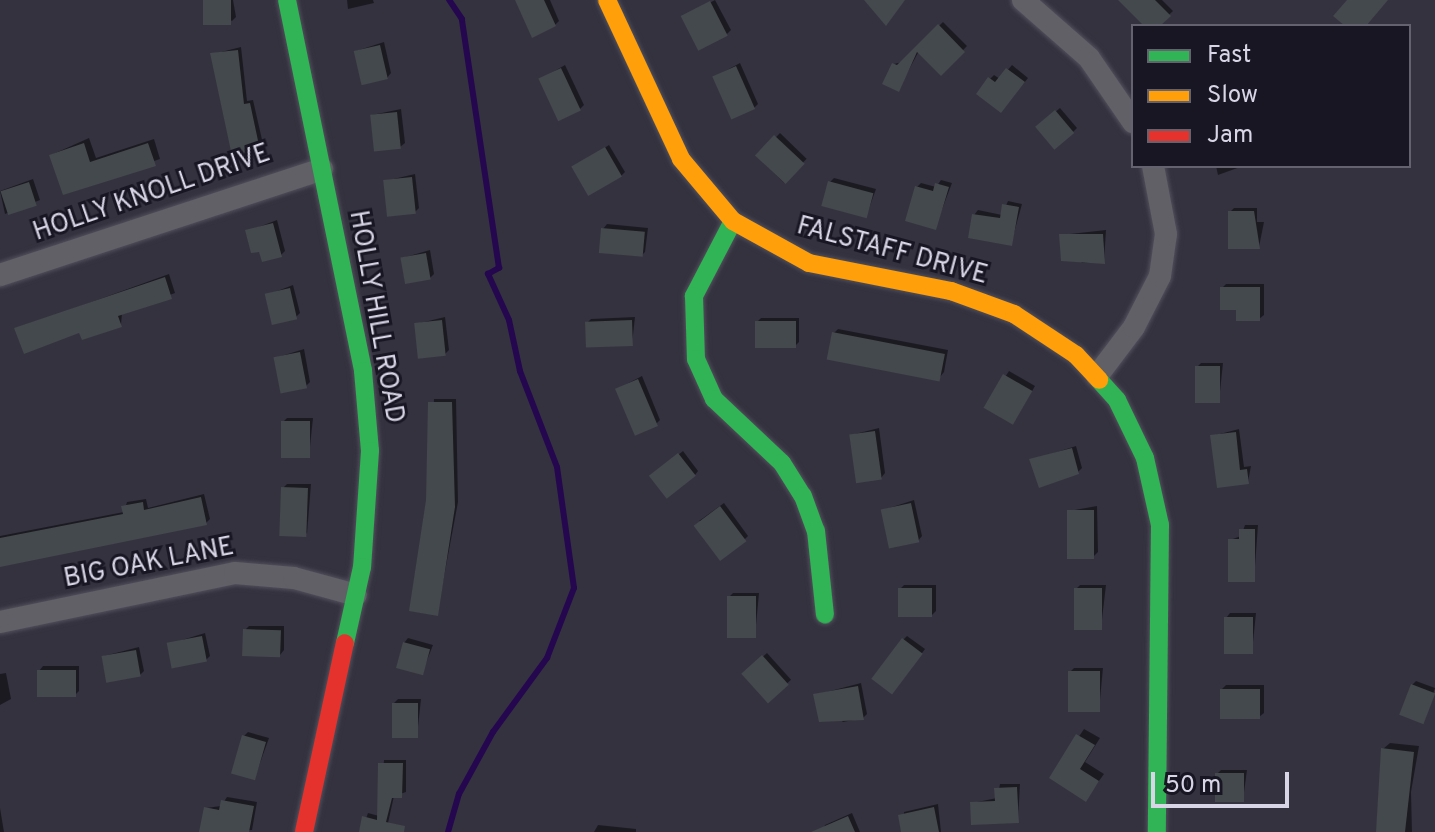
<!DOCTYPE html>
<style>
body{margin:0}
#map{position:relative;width:1435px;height:832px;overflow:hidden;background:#34323f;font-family:Overpass,sans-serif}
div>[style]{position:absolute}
.shadow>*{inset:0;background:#0007;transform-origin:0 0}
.stream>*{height:6px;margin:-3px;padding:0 3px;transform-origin:3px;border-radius:3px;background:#250750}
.building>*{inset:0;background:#43494c;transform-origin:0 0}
.roads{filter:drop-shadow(0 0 2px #52505c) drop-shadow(0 0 2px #52505c)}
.street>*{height:22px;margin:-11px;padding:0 11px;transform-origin:11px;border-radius:11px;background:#616066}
.fast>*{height:18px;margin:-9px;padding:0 9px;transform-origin:9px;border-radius:9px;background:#30b455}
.slow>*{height:18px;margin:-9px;padding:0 9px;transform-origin:9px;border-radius:9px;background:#ff9f0a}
.jam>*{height:18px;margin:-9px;padding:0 9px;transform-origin:9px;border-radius:9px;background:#e5322d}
span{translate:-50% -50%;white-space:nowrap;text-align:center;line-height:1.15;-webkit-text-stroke:6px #181622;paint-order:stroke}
.street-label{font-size:26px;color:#d8d5e6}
.legend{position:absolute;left:1131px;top:24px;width:280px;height:144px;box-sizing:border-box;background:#181622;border:2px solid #656270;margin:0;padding:10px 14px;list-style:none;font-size:24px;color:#d8d5e6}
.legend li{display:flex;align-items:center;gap:16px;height:40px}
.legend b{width:40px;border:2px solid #656270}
.scale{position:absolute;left:1151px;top:772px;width:138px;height:36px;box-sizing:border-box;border:4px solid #d8d5e6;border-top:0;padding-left:10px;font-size:24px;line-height:28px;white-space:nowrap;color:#d8d5e6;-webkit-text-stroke:6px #181622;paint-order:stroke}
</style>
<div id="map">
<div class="shadow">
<div style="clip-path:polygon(205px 0,233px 0,236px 17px,232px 21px)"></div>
<div style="clip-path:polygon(347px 0,373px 0,374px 3px,348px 9px)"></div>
<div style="clip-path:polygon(517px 0,550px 0,559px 21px,555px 25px)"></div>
<div style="clip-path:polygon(715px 0,731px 30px,727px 34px,683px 17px)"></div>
<div style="clip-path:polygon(1133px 0,1162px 0,1173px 11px,1157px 26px,1146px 26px)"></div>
<div style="clip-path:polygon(943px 22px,967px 46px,941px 73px,919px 51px,898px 90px,894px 64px,902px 62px)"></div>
<div style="clip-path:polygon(384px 42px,391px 73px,387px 78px,356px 51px)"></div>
<div style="clip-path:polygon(241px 47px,247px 101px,253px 100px,263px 144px,259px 148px,213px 54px)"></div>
<div style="clip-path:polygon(740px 63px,758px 104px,754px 108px,714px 77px)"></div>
<div style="clip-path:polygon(565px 65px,584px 105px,580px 109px,541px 79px)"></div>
<div style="clip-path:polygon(1012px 65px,1028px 78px,1005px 107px,990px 79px,994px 75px,1000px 79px)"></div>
<div style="clip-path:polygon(1060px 108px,1077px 128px,1073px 132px,1041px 124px)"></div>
<div style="clip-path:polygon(401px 109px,405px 143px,400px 147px,372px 115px)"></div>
<div style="left:780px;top:133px;width:37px;height:33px;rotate:44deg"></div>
<div style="clip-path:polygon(89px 138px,96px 158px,154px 139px,160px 159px,64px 192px,51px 155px)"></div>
<div style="clip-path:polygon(609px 145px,625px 172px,621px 176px,574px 167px)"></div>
<div style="clip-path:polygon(1216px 166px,1243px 166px,1218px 175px)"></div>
<div style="clip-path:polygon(415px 174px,419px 208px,415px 212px,385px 181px)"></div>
<div style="clip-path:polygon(834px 178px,876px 189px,866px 217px,830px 182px)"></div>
<div style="clip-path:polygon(33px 179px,40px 200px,5px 214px,0 191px)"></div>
<div style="clip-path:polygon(941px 180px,952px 183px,935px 228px,917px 187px,921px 183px,936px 187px)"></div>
<div style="clip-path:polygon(1008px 201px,1022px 204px,1011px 244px,974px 215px,978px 210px,1002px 215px)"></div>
<div style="clip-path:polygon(1234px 208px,1257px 208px,1257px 222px,1264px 222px,1259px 247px,1230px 212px)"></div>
<div style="clip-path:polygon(277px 220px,285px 251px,281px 255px,248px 231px)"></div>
<div style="clip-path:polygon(607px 224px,648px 228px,645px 252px,641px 256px,603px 229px)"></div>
<div style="clip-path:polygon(1106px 230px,1104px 262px,1082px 263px,1061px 235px)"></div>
<div style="clip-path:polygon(430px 250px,434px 274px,430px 278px,402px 258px)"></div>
<div style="clip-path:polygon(169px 274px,175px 293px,122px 313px,121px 325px,81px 331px,17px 329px)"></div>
<div style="clip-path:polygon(1226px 284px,1264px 284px,1264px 315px,1259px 319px,1238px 308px,1222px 288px)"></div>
<div style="clip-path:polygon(293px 285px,300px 313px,296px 317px,267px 295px)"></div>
<div style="clip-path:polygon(445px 317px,449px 350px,445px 354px,416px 324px)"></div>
<div style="clip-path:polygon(635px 317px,632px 344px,587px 323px,591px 319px)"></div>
<div style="clip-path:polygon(761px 318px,799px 318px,799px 342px,795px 346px,757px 322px)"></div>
<div style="clip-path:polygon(838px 329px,948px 350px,944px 372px,940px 377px,834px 333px)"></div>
<div style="clip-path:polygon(304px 349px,310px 382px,306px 386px,275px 358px)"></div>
<div style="clip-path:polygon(1201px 363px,1223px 363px,1219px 401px,1197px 367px)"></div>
<div style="clip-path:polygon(1009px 371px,1035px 386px,1016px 419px,985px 408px)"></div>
<div style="clip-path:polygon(642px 376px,660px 420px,656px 424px,617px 389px)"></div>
<div style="clip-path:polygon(434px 399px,456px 399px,458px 502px,437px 614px,428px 500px)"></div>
<div style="clip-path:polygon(287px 418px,313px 418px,309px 456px,283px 422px)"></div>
<div style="clip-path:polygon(879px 428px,885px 473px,881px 478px,851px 435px)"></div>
<div style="clip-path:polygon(1239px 429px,1244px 467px,1251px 466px,1248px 482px,1212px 436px)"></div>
<div style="clip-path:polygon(1076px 446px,1082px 468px,1078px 472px,1032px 460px)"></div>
<div style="clip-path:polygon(683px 451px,698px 471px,695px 475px,655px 473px)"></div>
<div style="clip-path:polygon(287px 484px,311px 484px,307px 534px,283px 488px)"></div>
<div style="clip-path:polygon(204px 494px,210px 519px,206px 523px,0 565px,0 536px,124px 512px,127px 502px,146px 499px,148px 508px)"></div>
<div style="clip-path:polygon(914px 500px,922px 536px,918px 541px,883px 510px)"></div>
<div style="clip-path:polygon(724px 503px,748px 536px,744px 540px,699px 521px)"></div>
<div style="clip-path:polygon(1097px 506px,1098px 552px,1094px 556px,1069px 511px)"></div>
<div style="clip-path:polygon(1245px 525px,1258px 525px,1254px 580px,1230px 540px,1241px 536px)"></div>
<div style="clip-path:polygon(904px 585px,936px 585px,936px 611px,932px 615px,900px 589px)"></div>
<div style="clip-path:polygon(1080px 585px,1106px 585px,1101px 628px,1076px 589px)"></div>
<div style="clip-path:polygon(733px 593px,759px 593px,755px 636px,729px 597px)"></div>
<div style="clip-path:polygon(1230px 613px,1256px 613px,1252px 652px,1226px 618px)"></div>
<div style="clip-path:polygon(249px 626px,284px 626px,284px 650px,280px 655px,245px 630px)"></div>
<div style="clip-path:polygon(205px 633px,210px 656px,206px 660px,169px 644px)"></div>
<div style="clip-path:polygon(907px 636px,925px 649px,897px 687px,903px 640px)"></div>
<div style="clip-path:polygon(408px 638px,433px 645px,422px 673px,404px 643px)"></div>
<div style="clip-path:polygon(139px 647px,144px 671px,140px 675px,104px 656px)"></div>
<div style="left:767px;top:653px;width:36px;height:32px;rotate:48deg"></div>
<div style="clip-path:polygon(43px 666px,79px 666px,79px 691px,75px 695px,39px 671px)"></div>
<div style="clip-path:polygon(1074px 668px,1103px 668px,1099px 710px,1070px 672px)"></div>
<div style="clip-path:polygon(6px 673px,11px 699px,0 705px,0 674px)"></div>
<div style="clip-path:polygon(1416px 681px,1435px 688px,1424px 722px,1412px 685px)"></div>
<div style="clip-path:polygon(861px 683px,867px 714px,863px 718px,843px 722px,815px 695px)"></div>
<div style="clip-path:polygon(1226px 685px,1264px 685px,1264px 713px,1259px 717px,1222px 689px)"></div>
<div style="clip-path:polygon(398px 699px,421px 699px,417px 736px,394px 703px)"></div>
<div style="clip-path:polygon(1084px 729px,1100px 738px,1085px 762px,1104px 774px,1086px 799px,1051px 778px)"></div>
<div style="clip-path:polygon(248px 732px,269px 738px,255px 777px,244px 736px)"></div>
<div style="clip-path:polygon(1390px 743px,1419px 746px,1411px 792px,1412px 832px,1379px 832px,1383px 749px)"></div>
<div style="clip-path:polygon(384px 760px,406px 760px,406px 792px,394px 796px,386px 832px,361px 832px,368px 813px,379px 816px)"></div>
<div style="clip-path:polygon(1221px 770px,1247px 770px,1243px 800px,1217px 774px)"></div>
<div style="clip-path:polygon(1000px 784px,1020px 784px,1018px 821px,972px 803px,997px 798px)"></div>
<div style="clip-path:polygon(227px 797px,257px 802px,252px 830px,202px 832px,206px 808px,221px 806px)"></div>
<div style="clip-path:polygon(938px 804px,941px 832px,903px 832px,904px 812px)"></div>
<div style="clip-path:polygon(0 808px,4px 832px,0 832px)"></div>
<div style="clip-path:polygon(852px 813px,860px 832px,822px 832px,825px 825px)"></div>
<div style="clip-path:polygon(598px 825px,636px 829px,636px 832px,594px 832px)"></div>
</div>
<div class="stream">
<div style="left:448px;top:832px;width:40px;rotate:-74deg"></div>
<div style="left:459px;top:794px;width:71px;rotate:-61.3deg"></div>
<div style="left:493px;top:732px;width:92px;rotate:-53.9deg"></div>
<div style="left:547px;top:658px;width:75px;rotate:-68.9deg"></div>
<div style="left:574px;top:588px;width:122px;rotate:-98deg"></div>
<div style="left:557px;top:467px;width:103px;rotate:-111.1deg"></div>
<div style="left:520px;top:371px;width:52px;rotate:-102.2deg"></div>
<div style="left:509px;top:320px;width:51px;rotate:-114.5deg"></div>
<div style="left:488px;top:274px;width:13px;rotate:-29deg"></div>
<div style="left:499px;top:268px;width:252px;rotate:-98.5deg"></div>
<div style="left:462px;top:19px;width:23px;rotate:-124deg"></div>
</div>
<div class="building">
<div style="left:203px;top:0;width:28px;height:25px"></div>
<div style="clip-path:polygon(515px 0,544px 0,556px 26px,532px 38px)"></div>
<div style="clip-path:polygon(864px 0,905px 0,886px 26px)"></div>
<div style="clip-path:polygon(1118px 0,1155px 0,1171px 16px,1160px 26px,1144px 26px)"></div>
<div style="clip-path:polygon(1347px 0,1388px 0,1366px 26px,1345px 26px,1333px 16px)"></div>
<div style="left:710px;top:1px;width:39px;height:33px;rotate:63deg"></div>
<div style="clip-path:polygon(938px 24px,965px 52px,941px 76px,917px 52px,899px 92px,882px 84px,892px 63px,897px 65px)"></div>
<div style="left:380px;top:45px;width:35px;height:27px;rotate:77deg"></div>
<div style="clip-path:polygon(238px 50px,244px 104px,250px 103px,260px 150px,232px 156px,210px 53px)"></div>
<div style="left:736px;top:66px;width:47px;height:26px;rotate:66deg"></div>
<div style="left:561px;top:68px;width:47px;height:25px;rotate:65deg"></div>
<div style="clip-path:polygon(1006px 68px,1025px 82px,1001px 113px,976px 94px,988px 77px,995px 82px)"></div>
<div style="left:1055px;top:110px;width:30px;height:26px;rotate:50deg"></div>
<div style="left:397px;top:112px;width:37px;height:27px;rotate:84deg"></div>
<div style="left:774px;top:135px;width:42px;height:28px;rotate:43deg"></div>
<div style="clip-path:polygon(84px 143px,90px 162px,148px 143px,156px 166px,63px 195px,49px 155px)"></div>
<div style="left:605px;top:147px;width:34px;height:39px;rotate:60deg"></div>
<div style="left:412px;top:177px;width:37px;height:29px;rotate:84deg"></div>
<div style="left:828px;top:181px;width:47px;height:26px;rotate:15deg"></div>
<div style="left:29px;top:182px;width:25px;height:30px;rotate:72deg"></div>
<div style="clip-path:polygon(935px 183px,949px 187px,936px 230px,905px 221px,915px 186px,933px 191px)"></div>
<div style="clip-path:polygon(1002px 204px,1019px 207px,1012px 246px,968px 238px,972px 214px,1000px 218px)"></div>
<div style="clip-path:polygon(1228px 211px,1254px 211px,1260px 249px,1228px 249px)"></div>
<div style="clip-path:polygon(273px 223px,282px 257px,262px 262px,259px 252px,251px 253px,245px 230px)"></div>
<div style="left:601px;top:228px;width:44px;height:25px;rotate:5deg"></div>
<div style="clip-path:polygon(1059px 234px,1103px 234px,1105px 264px,1061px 261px)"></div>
<div style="left:426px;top:253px;width:27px;height:26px;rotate:80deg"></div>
<div style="clip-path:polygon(165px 277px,172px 299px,118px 316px,122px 327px,82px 340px,79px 333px,24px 354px,14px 328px)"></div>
<div style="clip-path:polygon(1220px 287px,1260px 287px,1260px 321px,1236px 321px,1236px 310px,1220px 310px)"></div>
<div style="left:290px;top:288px;width:32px;height:26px;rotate:77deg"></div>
<div style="left:442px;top:320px;width:36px;height:28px;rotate:84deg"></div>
<div style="left:632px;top:320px;width:26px;height:47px;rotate:88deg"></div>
<div style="left:755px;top:321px;width:41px;height:27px"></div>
<div style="left:832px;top:332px;width:115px;height:28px;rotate:11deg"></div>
<div style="left:300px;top:352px;width:37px;height:27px;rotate:79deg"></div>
<div style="left:1195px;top:366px;width:25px;height:37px"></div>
<div style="left:1003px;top:374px;width:34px;height:39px;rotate:30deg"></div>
<div style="left:638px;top:379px;width:51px;height:25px;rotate:67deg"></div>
<div style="clip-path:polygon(428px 402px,452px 402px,455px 507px,438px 616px,409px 611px,426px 500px)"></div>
<div style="left:281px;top:421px;width:29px;height:37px"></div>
<div style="left:875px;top:431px;width:49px;height:26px;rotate:82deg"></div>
<div style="clip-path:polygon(1236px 432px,1240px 470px,1247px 469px,1249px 484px,1217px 488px,1210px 435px)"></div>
<div style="clip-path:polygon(1072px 448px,1079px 474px,1039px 488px,1029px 459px)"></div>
<div style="left:678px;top:453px;width:29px;height:37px;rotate:52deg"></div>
<div style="left:281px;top:487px;width:27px;height:49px;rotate:2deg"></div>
<div style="clip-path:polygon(201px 497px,207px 525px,0 567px,0 538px,123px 514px,121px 506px,143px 502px,144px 510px)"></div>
<div style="left:911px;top:503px;width:40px;height:31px;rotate:78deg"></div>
<div style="left:720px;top:506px;width:44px;height:33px;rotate:53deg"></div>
<div style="left:1067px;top:510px;width:27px;height:49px"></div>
<div style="clip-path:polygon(1239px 529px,1255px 529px,1255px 582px,1228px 582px,1228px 539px,1239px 539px)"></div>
<div style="left:898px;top:588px;width:34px;height:29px"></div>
<div style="left:1074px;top:588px;width:28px;height:42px"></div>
<div style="left:727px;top:596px;width:29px;height:42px"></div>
<div style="left:1224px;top:617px;width:29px;height:37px"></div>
<div style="left:243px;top:629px;width:38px;height:27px;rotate:2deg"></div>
<div style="left:202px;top:636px;width:26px;height:36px;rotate:79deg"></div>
<div style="left:902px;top:638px;width:26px;height:51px;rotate:37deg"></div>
<div style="left:403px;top:642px;width:28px;height:27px;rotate:15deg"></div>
<div style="left:136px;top:650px;width:27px;height:35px;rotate:80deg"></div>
<div style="left:762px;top:655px;width:40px;height:28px;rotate:48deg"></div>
<div style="left:37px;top:670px;width:39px;height:27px"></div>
<div style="left:1068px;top:671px;width:32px;height:41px"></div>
<div style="left:1411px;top:684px;width:26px;height:33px;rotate:21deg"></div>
<div style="clip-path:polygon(858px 686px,864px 720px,819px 722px,813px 694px)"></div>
<div style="left:1220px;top:689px;width:40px;height:30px"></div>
<div style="left:392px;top:703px;width:26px;height:35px"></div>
<div style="clip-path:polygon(1076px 734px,1095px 745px,1080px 769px,1099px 781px,1086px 802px,1049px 778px)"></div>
<div style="left:242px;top:735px;width:25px;height:40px;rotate:16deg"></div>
<div style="clip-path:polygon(1381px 748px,1414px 752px,1405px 832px,1376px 832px)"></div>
<div style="clip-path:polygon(378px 763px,403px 763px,402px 798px,392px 798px,386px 822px,405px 826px,404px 832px,359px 832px,362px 816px,377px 820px)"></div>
<div style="left:1215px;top:773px;width:29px;height:29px"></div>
<div style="clip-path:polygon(1017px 787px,1019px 823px,971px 825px,970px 802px,995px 801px,994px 788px)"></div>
<div style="clip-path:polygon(221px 800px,254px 806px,249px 832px,199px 832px,204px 807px,219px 810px)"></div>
<div style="clip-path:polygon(934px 807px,939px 832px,901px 832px,898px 815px)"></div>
<div style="clip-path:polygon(848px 816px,855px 832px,811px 832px)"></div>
</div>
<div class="roads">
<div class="street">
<div style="left:1023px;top:0;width:88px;rotate:41.3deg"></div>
<div style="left:1089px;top:58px;width:78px;rotate:55.5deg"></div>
<div style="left:0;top:275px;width:339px;rotate:-18.2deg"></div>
<div style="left:1097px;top:376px;width:61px;rotate:-52.9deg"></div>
<div style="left:1134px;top:327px;width:57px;rotate:-63deg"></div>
<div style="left:1160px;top:276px;width:42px;rotate:-81.9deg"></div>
<div style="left:1166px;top:234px;width:69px;rotate:-100.8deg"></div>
<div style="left:0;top:622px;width:240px;rotate:-11.8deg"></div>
<div style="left:235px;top:573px;width:59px;rotate:4.8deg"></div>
<div style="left:294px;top:578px;width:64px;rotate:15.3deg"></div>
</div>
<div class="fast">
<div style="left:287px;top:0;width:379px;rotate:78.4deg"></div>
<div style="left:363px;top:371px;width:80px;rotate:85deg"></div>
<div style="left:370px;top:451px;width:116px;rotate:93.9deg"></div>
<div style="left:362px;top:567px;width:78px;rotate:102.6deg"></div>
<div style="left:733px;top:221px;width:85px;rotate:117.5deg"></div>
<div style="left:694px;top:296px;width:63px;rotate:88.2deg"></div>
<div style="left:696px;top:359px;width:44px;rotate:65.8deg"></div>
<div style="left:714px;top:399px;width:93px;rotate:43.3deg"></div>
<div style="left:782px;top:463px;width:39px;rotate:58deg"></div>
<div style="left:803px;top:496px;width:37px;rotate:70deg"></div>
<div style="left:816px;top:531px;width:84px;rotate:83.9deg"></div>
<div style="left:1099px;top:380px;width:27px;rotate:48deg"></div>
<div style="left:1117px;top:400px;width:64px;rotate:64.2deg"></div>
<div style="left:1145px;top:458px;width:69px;rotate:77.4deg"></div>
<div style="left:1160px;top:525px;width:307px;rotate:90.6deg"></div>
</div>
<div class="slow">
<div style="left:607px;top:0;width:175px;rotate:65deg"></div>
<div style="left:681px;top:159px;width:81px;rotate:50deg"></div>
<div style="left:733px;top:221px;width:87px;rotate:28.9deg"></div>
<div style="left:809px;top:263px;width:145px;rotate:11.2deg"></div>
<div style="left:951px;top:291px;width:67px;rotate:20.1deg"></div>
<div style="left:1014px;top:314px;width:74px;rotate:33.5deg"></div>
<div style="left:1076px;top:355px;width:34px;rotate:47deg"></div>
</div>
<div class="jam">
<div style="left:304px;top:832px;width:193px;rotate:-77.8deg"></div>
</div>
</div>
<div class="street-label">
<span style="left:152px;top:194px;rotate:-19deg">HOLLY KNOLL DRIVE</span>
<span style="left:892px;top:252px;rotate:15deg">FALSTAFF DRIVE</span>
<span style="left:375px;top:317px;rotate:80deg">HOLLY HILL ROAD</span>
<span style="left:149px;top:564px;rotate:-11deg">BIG OAK LANE</span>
</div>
<ul class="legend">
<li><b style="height:10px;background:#30b455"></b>Fast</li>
<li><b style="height:10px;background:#ff9f0a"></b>Slow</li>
<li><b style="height:10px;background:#e5322d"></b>Jam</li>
</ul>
<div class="scale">50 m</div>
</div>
